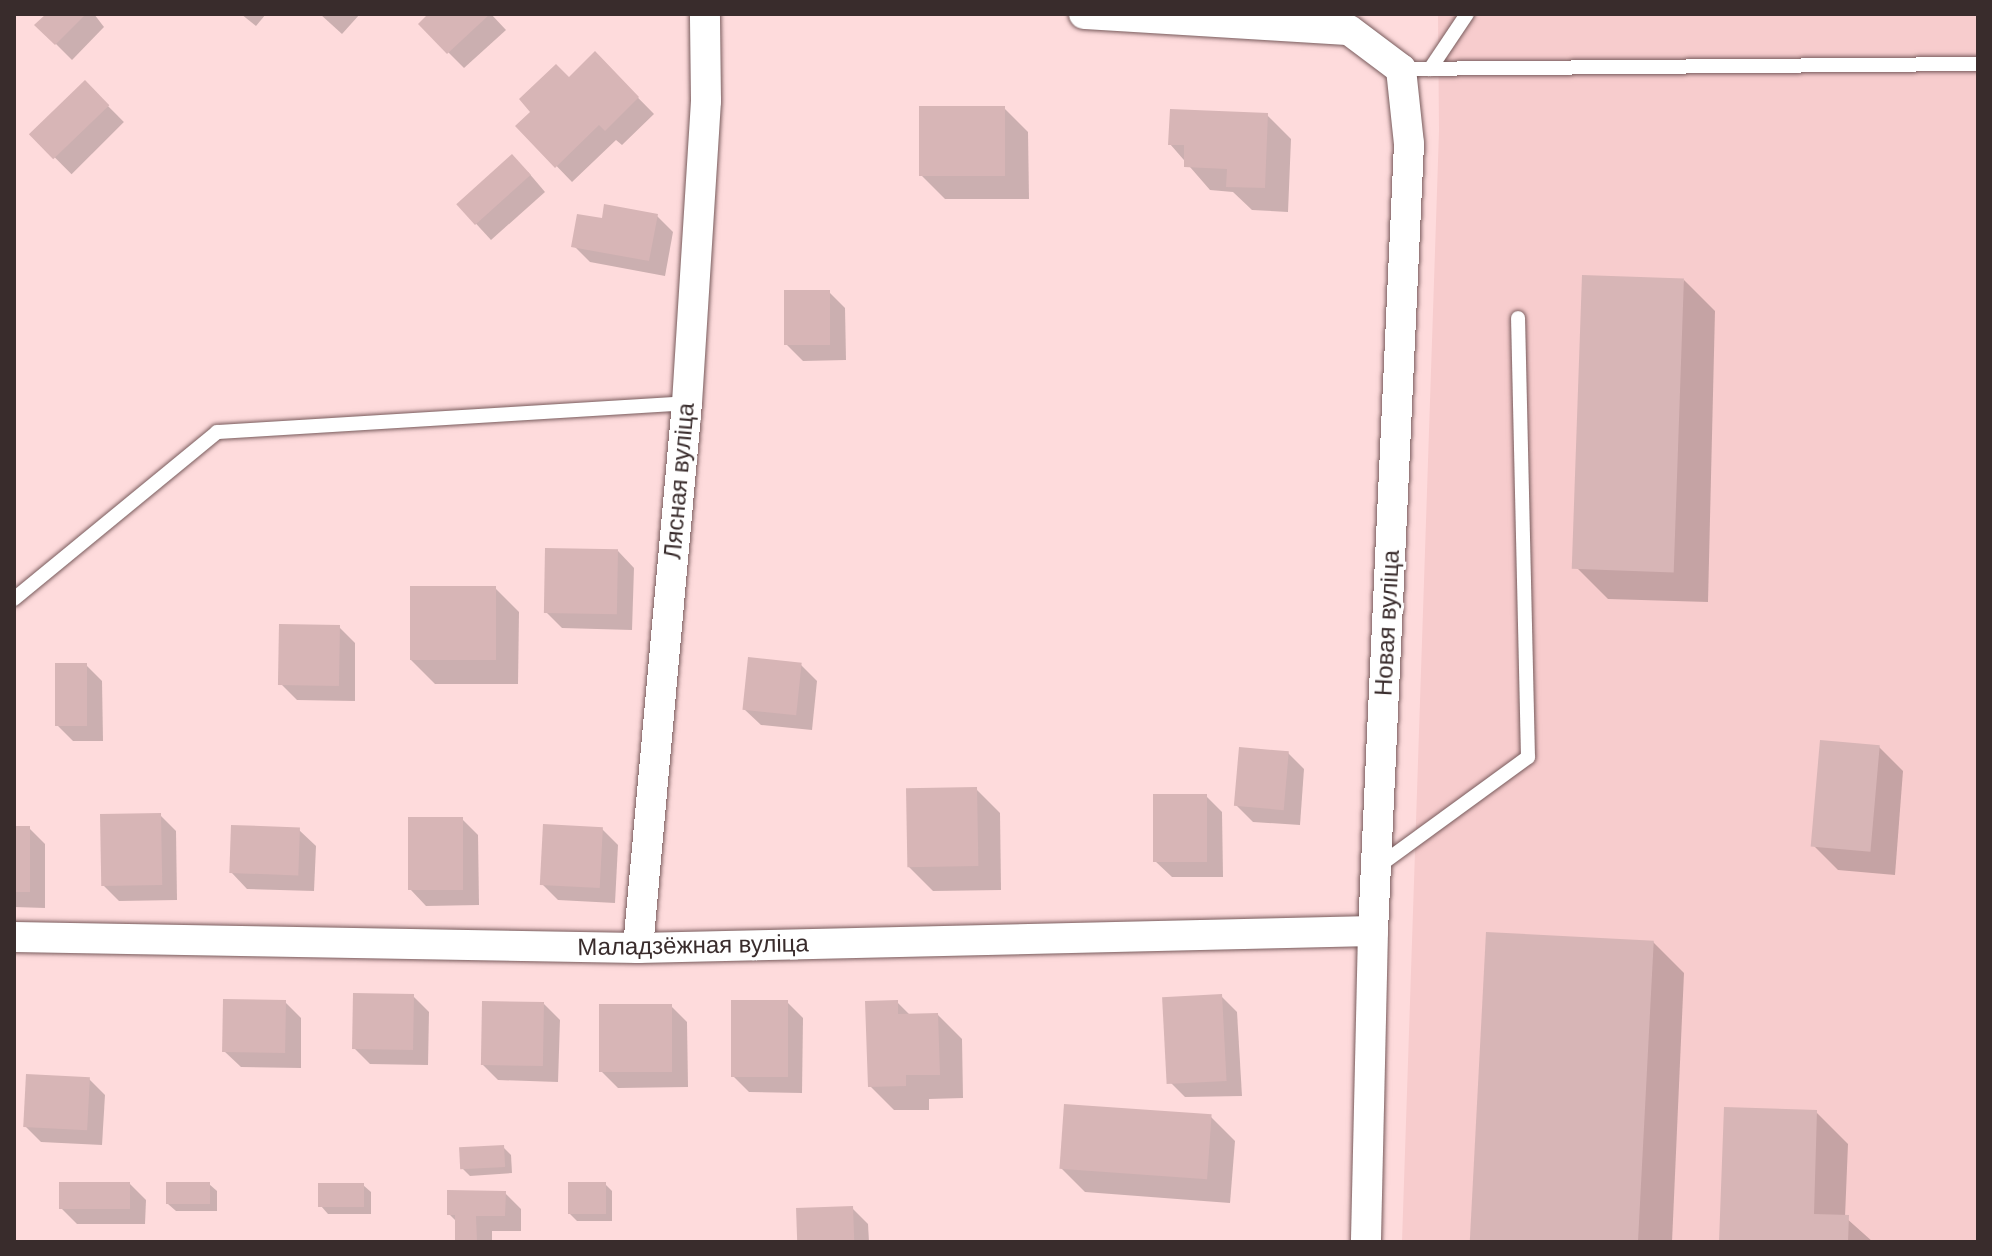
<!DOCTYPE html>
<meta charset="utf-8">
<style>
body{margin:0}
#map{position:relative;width:1992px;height:1256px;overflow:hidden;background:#fedbdc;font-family:"DM Sans",sans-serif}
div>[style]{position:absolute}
.built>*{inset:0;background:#f7cccd}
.shadow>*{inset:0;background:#0003;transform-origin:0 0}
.building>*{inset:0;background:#d7b5b6;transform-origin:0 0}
.roads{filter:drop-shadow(0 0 2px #785b5c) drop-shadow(0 0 2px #785b5c)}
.lane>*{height:14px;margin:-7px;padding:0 7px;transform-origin:7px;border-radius:7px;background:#fff}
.street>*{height:30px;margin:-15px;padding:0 15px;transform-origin:15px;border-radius:15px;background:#fff}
span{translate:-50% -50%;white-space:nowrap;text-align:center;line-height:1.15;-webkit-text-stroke:6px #fff;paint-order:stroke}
.street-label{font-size:24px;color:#392c2c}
.frame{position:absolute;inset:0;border:16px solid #392c2c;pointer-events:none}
</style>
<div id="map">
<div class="built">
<div style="clip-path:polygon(1438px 14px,1978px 14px,1978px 1242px,1402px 1242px,1439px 131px)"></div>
</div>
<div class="shadow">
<div style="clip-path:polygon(48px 14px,94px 14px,104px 27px,72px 60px,37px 25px)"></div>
<div style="clip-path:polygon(241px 14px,266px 14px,256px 26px)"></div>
<div style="clip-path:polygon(320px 14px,360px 14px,342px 34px)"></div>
<div style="clip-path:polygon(431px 14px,491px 14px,506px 30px,464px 68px,448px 52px)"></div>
<div style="clip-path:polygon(595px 54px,654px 114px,622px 145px,616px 140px,572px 182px,518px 126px)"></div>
<div style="left:85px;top:83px;width:55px;height:74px;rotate:45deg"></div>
<div style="clip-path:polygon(1004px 108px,1028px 132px,1029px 199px,945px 199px,921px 175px)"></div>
<div style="clip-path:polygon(1267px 115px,1291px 139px,1288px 212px,1252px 210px,1233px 192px,1210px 190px,1170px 144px)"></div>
<div style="clip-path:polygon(528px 172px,545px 192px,491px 240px,458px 204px)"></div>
<div style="clip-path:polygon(657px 216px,673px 232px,665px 276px,590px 262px,574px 246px,603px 221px)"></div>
<div style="clip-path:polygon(1684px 280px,1715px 311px,1708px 602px,1608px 599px,1577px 568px)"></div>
<div style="clip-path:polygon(829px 292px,845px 308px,846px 360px,803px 361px,787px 345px)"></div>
<div style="clip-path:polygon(618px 551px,634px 568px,632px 630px,562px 628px,546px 612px)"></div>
<div style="clip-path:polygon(495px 588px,519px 612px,518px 684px,435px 684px,411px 660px)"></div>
<div style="clip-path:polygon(339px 627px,355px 643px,355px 701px,297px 700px,281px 684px)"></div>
<div style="clip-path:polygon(86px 665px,102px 681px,103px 741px,73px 741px,57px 725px)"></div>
<div style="clip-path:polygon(801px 665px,817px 681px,812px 730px,761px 725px,744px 709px)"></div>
<div style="clip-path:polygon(1879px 747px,1903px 771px,1895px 875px,1838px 870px,1814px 846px)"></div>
<div style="clip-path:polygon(1288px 753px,1304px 769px,1300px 825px,1253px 822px,1237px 806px)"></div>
<div style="clip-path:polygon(976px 789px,1000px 813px,1001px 890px,933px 891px,909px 867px)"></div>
<div style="clip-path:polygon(1206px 796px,1222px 812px,1223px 877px,1172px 877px,1155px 861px)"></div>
<div style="clip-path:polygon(160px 815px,176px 831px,177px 900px,119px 901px,103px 885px)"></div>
<div style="clip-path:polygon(462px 819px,478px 835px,479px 905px,426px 906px,410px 889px)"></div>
<div style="clip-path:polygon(14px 828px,29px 828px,45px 844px,45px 908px,14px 907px)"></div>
<div style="clip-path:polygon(602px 829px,618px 845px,615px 903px,558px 900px,542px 884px)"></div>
<div style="clip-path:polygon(299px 830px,316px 846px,314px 891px,247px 889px,231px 872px)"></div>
<div style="clip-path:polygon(1653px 942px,1684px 973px,1672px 1242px,1473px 1242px)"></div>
<div style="clip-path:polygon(413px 996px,429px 1012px,428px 1065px,370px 1064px,354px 1048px)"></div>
<div style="clip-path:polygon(1221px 996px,1237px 1012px,1242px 1096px,1185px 1097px,1169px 1081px)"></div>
<div style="clip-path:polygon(285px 1002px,301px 1018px,301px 1068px,241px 1067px,224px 1051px)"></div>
<div style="clip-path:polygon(787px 1002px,803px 1018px,802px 1093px,749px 1092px,733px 1076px)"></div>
<div style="clip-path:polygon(897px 1002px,910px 1015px,938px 1015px,962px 1039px,963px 1098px,929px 1099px,929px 1110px,894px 1110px,870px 1086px)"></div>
<div style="clip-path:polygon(544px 1004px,560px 1020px,558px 1082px,498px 1080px,482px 1064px)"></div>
<div style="clip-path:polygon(671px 1006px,687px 1022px,688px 1087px,618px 1088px,602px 1072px)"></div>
<div style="clip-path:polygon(89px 1079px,105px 1095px,102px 1145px,41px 1142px,25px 1126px)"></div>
<div style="clip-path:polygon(1816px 1112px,1848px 1144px,1845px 1217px,1873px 1242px,1721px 1242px)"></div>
<div style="clip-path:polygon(1211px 1117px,1235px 1141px,1230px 1203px,1085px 1192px,1061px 1168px)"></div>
<div style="clip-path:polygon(503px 1147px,511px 1155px,512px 1173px,470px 1176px,462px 1168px)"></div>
<div style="clip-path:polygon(130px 1184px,146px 1200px,145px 1224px,77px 1224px,61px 1208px)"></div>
<div style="clip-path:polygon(209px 1184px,217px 1191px,217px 1211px,176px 1211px,168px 1204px)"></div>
<div style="clip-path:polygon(605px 1184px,612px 1191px,612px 1221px,577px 1221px,570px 1214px)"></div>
<div style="clip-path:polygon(363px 1185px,371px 1192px,371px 1214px,328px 1214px,321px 1206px)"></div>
<div style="clip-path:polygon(505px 1193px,521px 1209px,521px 1231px,492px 1231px,492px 1242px,457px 1242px,457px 1222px,449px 1214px)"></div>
<div style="clip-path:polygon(852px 1208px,868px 1224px,869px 1242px,799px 1242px)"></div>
</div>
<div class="building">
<div style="clip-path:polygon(46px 14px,86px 14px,55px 45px,34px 25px)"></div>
<div style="clip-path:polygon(428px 14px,490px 14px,447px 54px,418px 24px)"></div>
<div style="clip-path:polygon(595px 51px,639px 97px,605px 131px,599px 125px,555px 168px,515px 126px,530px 112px,519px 99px,556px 64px,569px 77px)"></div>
<div style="left:85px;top:80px;width:35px;height:78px;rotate:46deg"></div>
<div style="left:919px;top:106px;width:86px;height:70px"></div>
<div style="clip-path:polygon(1170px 109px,1268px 113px,1265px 188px,1226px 187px,1227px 169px,1184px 167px,1184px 145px,1168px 145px)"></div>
<div style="left:512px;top:154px;width:28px;height:75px;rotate:48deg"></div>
<div style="clip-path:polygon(604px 204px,658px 214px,649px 261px,571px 247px,577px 214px,602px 218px)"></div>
<div style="left:1582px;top:275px;width:102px;height:294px;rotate:2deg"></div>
<div style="left:784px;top:290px;width:46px;height:55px"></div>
<div style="left:545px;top:548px;width:73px;height:65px;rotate:1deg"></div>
<div style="left:410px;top:586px;width:86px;height:74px"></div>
<div style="left:279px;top:624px;width:61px;height:61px;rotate:1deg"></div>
<div style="left:748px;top:657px;width:54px;height:53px;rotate:6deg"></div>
<div style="left:55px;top:663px;width:32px;height:63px"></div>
<div style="left:1820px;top:740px;width:60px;height:107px;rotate:5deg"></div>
<div style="left:1239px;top:747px;width:50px;height:59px;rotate:5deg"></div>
<div style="left:977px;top:787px;width:79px;height:71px;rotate:89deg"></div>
<div style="left:1153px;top:794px;width:54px;height:68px"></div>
<div style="left:161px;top:813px;width:72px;height:61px;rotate:89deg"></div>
<div style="left:408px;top:817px;width:55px;height:73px"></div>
<div style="left:543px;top:824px;width:60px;height:61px;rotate:3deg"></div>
<div style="left:231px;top:825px;width:69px;height:48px;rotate:2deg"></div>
<div style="left:14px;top:826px;width:16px;height:66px"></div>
<div style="left:1486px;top:932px;width:168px;height:310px;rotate:3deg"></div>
<div style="left:353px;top:993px;width:61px;height:56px;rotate:1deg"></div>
<div style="left:1222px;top:994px;width:87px;height:60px;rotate:87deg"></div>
<div style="left:223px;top:999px;width:63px;height:53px;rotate:1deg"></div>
<div style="left:731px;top:1000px;width:57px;height:77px"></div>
<div style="clip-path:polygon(898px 1000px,898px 1014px,938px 1013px,940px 1075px,906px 1075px,906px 1086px,868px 1087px,865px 1001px)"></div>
<div style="left:482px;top:1001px;width:62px;height:64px;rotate:1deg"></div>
<div style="left:672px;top:1004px;width:68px;height:73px;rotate:90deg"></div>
<div style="left:26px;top:1074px;width:64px;height:53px;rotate:3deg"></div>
<div style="left:1064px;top:1104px;width:148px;height:65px;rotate:4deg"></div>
<div style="clip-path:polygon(1724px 1107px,1817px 1110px,1814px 1214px,1849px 1215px,1848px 1242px,1719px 1242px)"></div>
<div style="left:504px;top:1145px;width:22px;height:45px;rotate:87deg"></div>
<div style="left:59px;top:1182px;width:71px;height:27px"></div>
<div style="left:210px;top:1182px;width:22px;height:44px;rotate:90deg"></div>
<div style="left:568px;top:1182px;width:38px;height:32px"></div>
<div style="left:318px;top:1183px;width:46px;height:24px"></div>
<div style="clip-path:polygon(447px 1190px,506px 1191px,505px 1216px,476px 1216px,477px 1242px,455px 1242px,455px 1215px,447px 1215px)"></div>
<div style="left:853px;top:1206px;width:36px;height:57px;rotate:88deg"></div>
</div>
<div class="roads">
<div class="lane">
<div style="left:1401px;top:69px;width:577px;rotate:-0.5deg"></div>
<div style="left:1430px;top:69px;width:66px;rotate:-56.1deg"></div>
<div style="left:14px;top:599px;width:263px;rotate:-39.4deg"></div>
<div style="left:217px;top:432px;width:471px;rotate:-3.5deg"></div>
<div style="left:1376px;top:868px;width:188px;rotate:-36.1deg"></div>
<div style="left:1528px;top:757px;width:439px;rotate:-91.3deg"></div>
</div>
<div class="street">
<div style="left:1084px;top:14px;width:265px;rotate:3.5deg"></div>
<div style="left:1349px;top:30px;width:65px;rotate:36.9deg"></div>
<div style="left:1401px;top:69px;width:75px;rotate:83.9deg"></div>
<div style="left:1409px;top:144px;width:788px;rotate:92.62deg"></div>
<div style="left:1373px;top:931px;width:311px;rotate:91.3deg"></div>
<div style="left:14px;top:937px;width:624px;rotate:1.01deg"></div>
<div style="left:638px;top:948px;width:735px;rotate:-1.32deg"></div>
<div style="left:638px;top:948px;width:547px;rotate:-84.86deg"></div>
<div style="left:687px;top:403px;width:303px;rotate:-86.4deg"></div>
<div style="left:706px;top:101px;width:87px;rotate:-90.7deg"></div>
</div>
</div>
<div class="street-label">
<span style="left:679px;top:481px;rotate:-85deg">Лясная вуліца</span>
<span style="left:1387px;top:623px;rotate:-87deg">Новая вуліца</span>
<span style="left:693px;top:945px;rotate:-1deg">Маладзёжная вуліца</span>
</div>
<div class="frame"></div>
</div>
